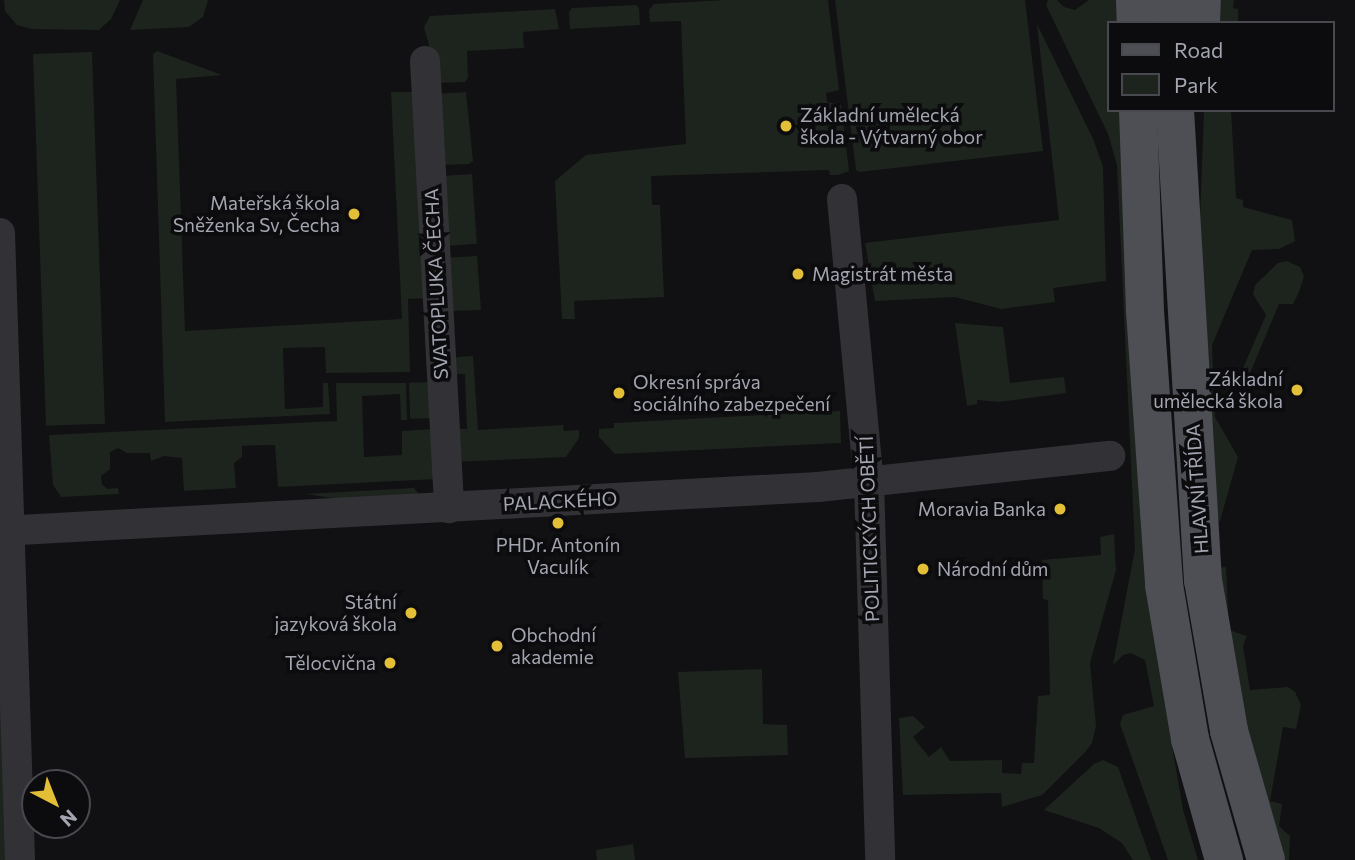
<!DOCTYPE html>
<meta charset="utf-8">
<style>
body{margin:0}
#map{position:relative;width:1355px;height:860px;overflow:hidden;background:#111012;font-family:Commissioner,sans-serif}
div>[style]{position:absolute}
.green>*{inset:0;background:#1d241e;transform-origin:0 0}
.minor>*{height:30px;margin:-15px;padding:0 15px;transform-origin:15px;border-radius:15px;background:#323236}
.major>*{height:38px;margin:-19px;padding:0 19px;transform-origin:19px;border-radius:19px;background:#4e4f55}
.dots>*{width:19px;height:19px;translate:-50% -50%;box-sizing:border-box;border:4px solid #0c0b0d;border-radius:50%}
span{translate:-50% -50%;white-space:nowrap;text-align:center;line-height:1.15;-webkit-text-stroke:7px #0c0b0d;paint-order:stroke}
.poi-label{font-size:19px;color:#a3a5b1}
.left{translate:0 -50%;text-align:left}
.right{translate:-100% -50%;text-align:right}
.street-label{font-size:19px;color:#a3a5b1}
.legend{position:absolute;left:1107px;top:21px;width:228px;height:91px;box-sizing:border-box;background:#0c0b0d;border:2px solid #48494f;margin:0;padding:9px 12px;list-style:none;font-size:21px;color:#a3a5b1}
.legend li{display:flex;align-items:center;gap:14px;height:35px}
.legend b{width:35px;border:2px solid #48494f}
.north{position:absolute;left:21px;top:769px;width:70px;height:70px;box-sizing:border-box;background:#0c0b0d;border:2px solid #48494f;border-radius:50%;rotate:138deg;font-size:19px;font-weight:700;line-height:28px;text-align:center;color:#a3a5b1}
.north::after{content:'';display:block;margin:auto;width:24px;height:32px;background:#e3be37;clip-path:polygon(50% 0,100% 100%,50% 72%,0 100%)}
</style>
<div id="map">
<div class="green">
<div style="clip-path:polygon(4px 0,120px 0,111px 19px,99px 30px,32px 29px,17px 25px,5px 11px)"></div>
<div style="clip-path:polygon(143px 0,208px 0,203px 17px,189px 27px,130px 30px)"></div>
<div style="clip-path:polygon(725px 0,828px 0,839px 90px,826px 93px,827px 102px,841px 105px,849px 171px,838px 175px,830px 175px,829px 170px,651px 176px,652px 205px,660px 205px,664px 297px,574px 301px,575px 319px,562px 319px,555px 181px,586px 155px,686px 144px,681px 21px,650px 22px,649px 10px,654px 4px)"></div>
<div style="clip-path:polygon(835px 0,1025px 0,1043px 151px,859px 172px,856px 170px)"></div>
<div style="clip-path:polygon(1048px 0,1057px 0,1064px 7px,1075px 10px,1089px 0,1121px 0,1122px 23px,1108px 23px,1108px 110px,1125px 110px,1172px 745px,1183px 810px,1198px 860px,1168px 860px,1120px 724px,1123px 715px,1154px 706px,1145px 660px,1131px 653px,1123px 655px,1113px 665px,1135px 549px,1117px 165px,1108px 134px,1046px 5px)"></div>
<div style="clip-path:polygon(1212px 0,1234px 0,1233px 8px,1238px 9px,1238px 23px,1210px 23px)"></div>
<div style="clip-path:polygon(636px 5px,639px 8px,640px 25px,570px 29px,569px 12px,572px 8px)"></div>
<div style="clip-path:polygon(555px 9px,559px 29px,523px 32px,524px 48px,467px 51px,468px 78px,465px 82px,434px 83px,432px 56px,424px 27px,430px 16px)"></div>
<div style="clip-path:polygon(1037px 24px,1094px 141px,1103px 167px,1106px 281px,1053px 288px,1055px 302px,1001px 309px,955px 297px,875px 301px,865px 243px,1059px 220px)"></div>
<div style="clip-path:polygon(157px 51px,222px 75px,176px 79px,185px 331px,402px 319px,391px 92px,413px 92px,428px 298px,408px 299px,410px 372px,326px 373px,325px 347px,283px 348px,285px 409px,323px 407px,323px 383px,328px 383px,330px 414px,165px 422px,153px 54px)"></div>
<div style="left:92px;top:52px;width:372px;height:59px;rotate:88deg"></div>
<div style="clip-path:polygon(466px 92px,473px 161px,469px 164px,438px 165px,435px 94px)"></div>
<div style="clip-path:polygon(1204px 110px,1231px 110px,1236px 198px,1243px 200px,1243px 207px,1292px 220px,1295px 241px,1279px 249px,1252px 250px,1212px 345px,1215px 417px,1238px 457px,1220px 521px,1213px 520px,1199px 246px)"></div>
<div style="left:472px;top:174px;width:70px;height:34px;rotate:86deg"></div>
<div style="clip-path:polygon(477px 256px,481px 310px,452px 311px,442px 258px)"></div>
<div style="clip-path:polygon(1287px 261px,1300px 267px,1304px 276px,1299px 292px,1293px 304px,1279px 304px,1245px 385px,1238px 392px,1237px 382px,1266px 315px,1253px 294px,1255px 285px,1278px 263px)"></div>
<div style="clip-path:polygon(955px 323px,1003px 327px,1010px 383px,1064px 377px,1066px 393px,999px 402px,977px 400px,977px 404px,967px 406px)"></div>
<div style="clip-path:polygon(473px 356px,478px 430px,563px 425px,564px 431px,579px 430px,579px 438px,566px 457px,452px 462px,451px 429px,467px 429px,465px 374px,448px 374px,447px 363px,458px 357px)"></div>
<div style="left:432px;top:382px;width:36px;height:23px;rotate:88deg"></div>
<div style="clip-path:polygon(336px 383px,406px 383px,407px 420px,401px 420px,400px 394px,362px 396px,364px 457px,402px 455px,402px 431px,434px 429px,436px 479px,278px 487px,275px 445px,263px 445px,242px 446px,242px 457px,234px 463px,236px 488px,184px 491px,182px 458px,164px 456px,151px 461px,150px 453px,127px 453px,118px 448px,110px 452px,110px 469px,101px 476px,102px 484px,107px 489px,118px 488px,119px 494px,61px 497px,53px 485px,49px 435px,337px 421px)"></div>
<div style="clip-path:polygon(840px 411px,841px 443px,615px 454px,599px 437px,599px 429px,614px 428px,614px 423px)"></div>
<div style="clip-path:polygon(414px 488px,420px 496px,338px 499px,306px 494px)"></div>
<div style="clip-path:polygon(1114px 534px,1116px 570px,1090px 663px,1096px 726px,1092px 743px,1086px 751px,1042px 795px,1002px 807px,1001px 793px,903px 795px,899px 718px,913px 716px,925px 727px,913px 737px,929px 757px,941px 747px,950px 761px,1002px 760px,1002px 773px,1021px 774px,1022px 763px,1034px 763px,1038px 696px,1050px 695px,1048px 600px,1043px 599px,1042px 560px,1101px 555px,1100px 537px)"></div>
<div style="clip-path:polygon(1226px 567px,1229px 630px,1247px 636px,1243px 646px,1250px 690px,1288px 687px,1295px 692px,1301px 705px,1296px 729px,1283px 727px,1270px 801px,1282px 804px,1279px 826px,1290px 836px,1289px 860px,1283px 860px,1243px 726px,1217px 568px)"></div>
<div style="clip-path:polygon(0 640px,7px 860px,0 860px)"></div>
<div style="clip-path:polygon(762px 669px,763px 724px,787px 725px,788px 755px,685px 758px,678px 672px)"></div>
<div style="clip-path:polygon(1103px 760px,1118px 767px,1151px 860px,1133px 860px,1122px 843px,1099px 828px,1044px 810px,1094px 764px)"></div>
<div style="clip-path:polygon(633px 844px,635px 860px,597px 860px,596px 850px)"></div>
</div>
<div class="minor">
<div style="left:425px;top:61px;width:448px;rotate:86.9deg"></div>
<div style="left:842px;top:199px;width:284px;rotate:84.6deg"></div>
<div style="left:869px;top:482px;width:378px;rotate:88.3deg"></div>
<div style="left:0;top:233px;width:627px;rotate:88.17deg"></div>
<div style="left:0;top:531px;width:819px;rotate:-3.08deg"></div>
<div style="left:818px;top:487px;width:294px;rotate:-6.1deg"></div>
</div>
<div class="major">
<div style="left:1135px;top:0;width:23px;rotate:88deg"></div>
<div style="left:1172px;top:0;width:23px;rotate:88deg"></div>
<div style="left:1201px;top:23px;width:23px;rotate:-88deg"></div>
<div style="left:1138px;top:110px;width:201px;rotate:88deg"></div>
<div style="left:1145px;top:311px;width:275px;rotate:86deg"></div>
<div style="left:1164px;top:585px;width:156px;rotate:80.4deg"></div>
<div style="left:1190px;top:739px;width:126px;rotate:74.3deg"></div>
<div style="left:1175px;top:110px;width:471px;rotate:86.6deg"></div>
<div style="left:1203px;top:580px;width:153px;rotate:80.2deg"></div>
<div style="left:1229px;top:731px;width:134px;rotate:74deg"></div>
</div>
<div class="dots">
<div style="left:786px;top:126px;background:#e3be37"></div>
<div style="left:354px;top:214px;background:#e3be37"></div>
<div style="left:798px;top:274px;background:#e3be37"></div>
<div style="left:1297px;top:390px;background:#e3be37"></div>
<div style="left:619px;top:393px;background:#e3be37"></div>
<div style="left:1060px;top:509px;background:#e3be37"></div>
<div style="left:558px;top:523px;background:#e3be37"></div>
<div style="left:923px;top:569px;background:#e3be37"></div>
<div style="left:411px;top:613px;background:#e3be37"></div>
<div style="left:497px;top:646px;background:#e3be37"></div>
<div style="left:390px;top:663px;background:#e3be37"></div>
</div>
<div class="poi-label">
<span class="left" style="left:800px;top:126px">Základní umělecká<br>škola - Výtvarný obor</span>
<span class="right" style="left:340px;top:214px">Mateřská škola<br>Sněženka Sv, Čecha</span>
<span class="left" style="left:812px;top:274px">Magistrát města</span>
<span class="right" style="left:1283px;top:390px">Základní<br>umělecká škola</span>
<span class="left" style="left:633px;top:393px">Okresní správa<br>sociálního zabezpečení</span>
<span class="right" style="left:1046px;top:509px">Moravia Banka</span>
<span style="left:558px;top:556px">PHDr. Antonín<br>Vaculík</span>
<span class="left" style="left:937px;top:569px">Národní dům</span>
<span class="right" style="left:397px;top:613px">Státní<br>jazyková škola</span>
<span class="left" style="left:511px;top:646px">Obchodní<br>akademie</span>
<span class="right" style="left:376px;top:663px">Tělocvična</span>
</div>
<div class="street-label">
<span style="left:436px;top:284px;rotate:-93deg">SVATOPLUKA ČECHA</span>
<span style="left:1197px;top:489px;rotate:-94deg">HLAVNÍ TŘÍDA</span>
<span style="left:560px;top:501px;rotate:-3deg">PALACKÉHO</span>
<span style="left:869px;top:529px;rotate:-92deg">POLITICKÝCH OBĚTÍ</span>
</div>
<ul class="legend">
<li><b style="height:9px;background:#4e4f55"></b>Road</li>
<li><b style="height:19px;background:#1d241e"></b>Park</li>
</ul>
<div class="north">N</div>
</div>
